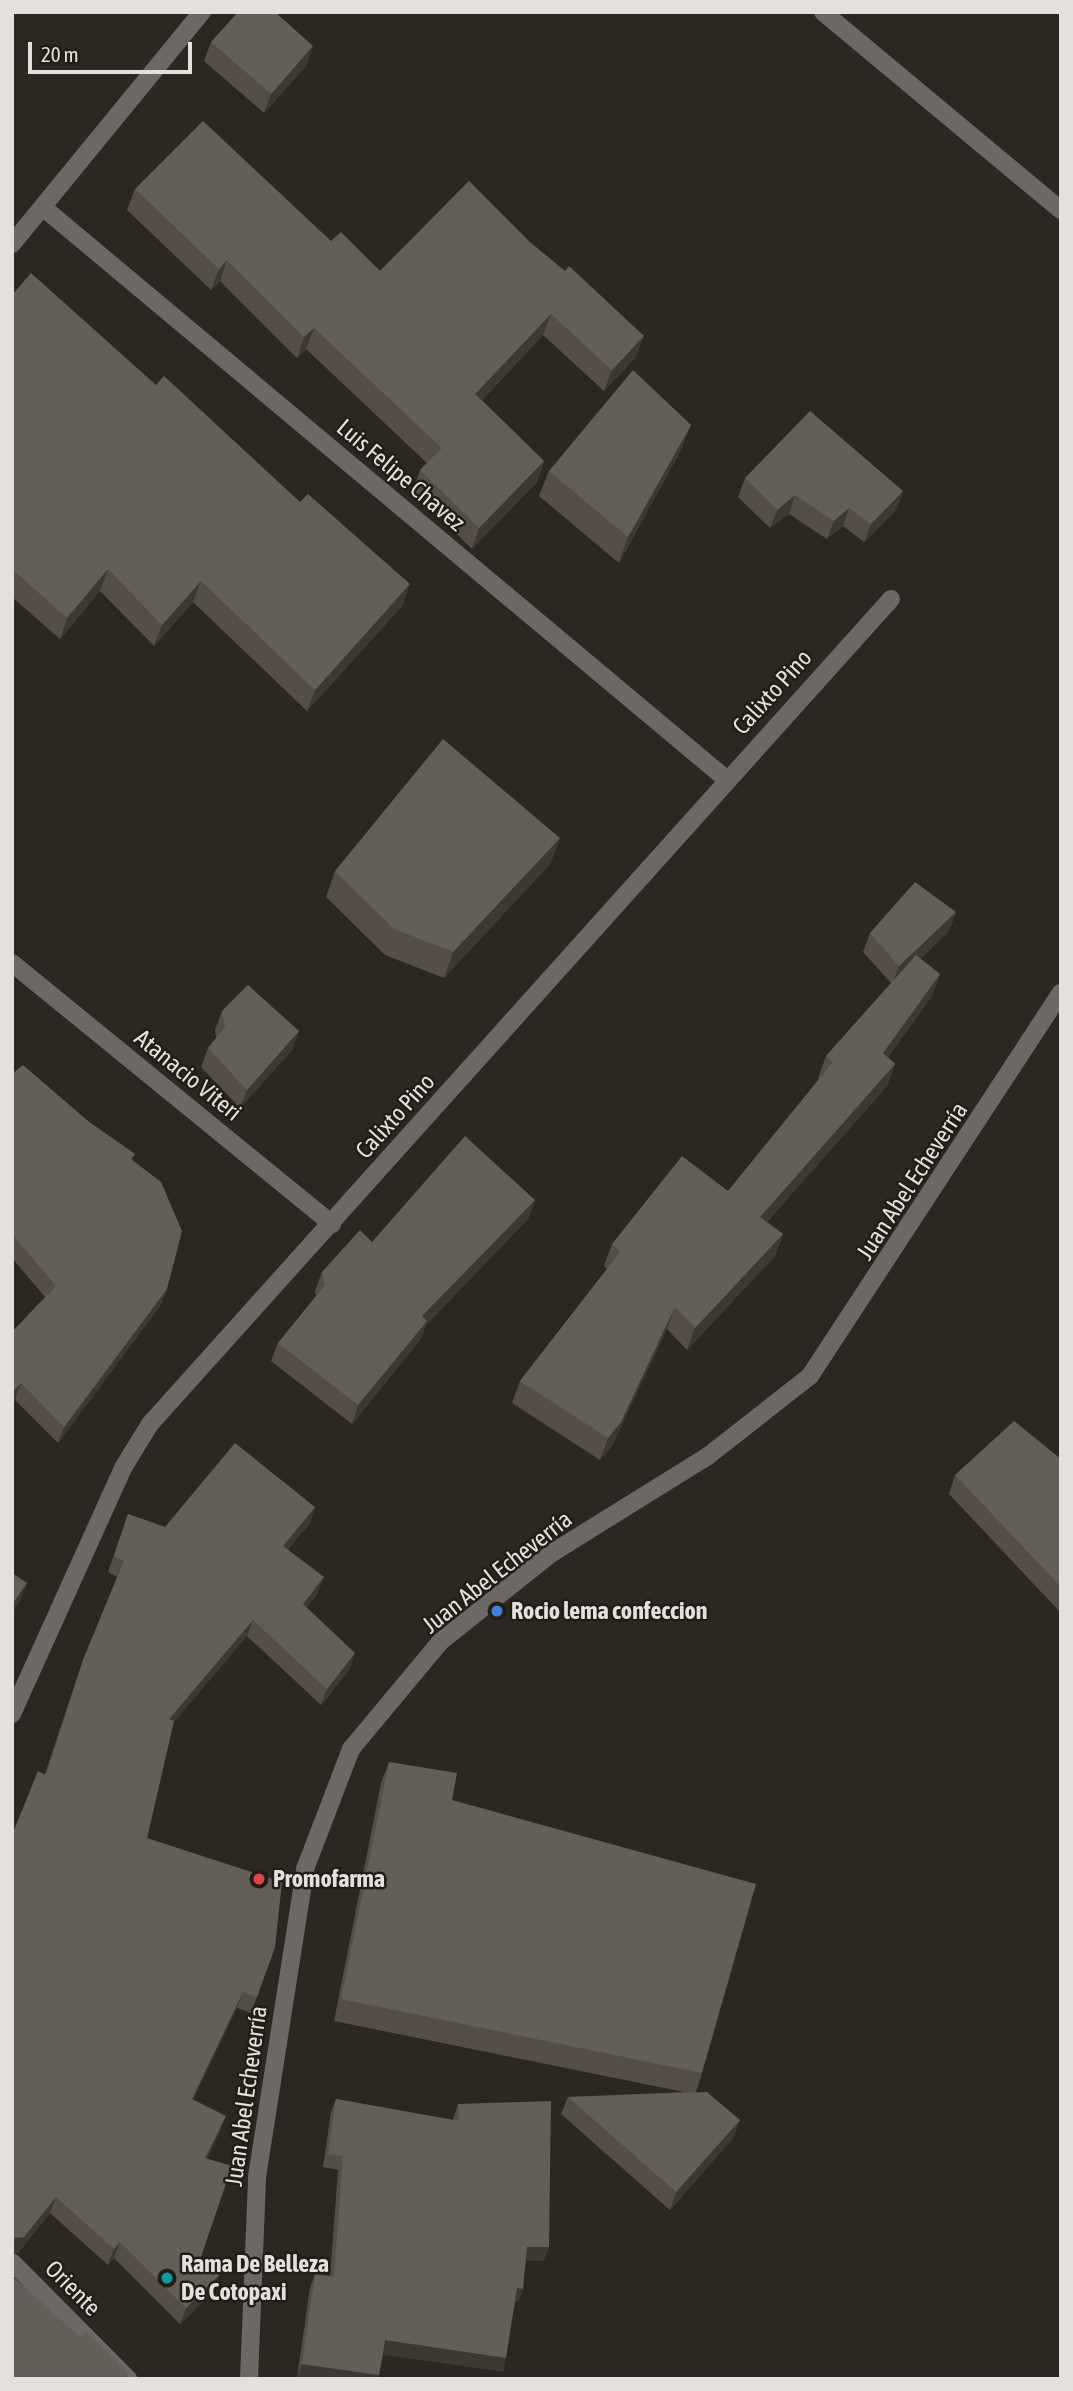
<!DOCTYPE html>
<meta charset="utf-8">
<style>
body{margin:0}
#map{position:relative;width:1073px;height:2391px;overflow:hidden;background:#2c2720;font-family:"Asap Condensed",sans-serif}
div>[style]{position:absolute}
.minor>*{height:18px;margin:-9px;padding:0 9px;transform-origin:9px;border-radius:9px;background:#6b6865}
.wall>*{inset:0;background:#544e47}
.shaded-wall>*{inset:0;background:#3d3831;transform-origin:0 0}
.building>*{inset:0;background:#635e57}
.dots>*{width:19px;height:19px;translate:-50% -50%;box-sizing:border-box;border:4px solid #221d17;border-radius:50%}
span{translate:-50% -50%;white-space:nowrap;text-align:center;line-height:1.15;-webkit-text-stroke:5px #221d17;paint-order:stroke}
.street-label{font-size:24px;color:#e4e1dc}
.poi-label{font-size:24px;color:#e4e1dc;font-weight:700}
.left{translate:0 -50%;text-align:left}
.frame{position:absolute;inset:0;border:14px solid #e4e1dc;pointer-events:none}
.scale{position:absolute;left:28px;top:42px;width:164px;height:32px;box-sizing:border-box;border:4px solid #e4e1dc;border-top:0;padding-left:9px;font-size:21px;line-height:24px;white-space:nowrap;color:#e4e1dc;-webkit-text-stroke:5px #221d17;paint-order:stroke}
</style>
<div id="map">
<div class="minor">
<div style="left:823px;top:12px;width:310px;rotate:39.8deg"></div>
<div style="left:45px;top:209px;width:888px;rotate:39.93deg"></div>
<div style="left:12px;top:244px;width:300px;rotate:-50.7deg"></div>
<div style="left:12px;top:963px;width:413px;rotate:39.2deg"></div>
<div style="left:12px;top:1714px;width:270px;rotate:-65.7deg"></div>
<div style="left:123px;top:1468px;width:52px;rotate:-58.5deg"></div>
<div style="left:150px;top:1424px;width:1109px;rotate:-48.07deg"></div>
<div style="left:12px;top:2262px;width:165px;rotate:45.2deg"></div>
<div style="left:249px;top:2379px;width:202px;rotate:-87.7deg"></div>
<div style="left:257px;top:2177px;width:312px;rotate:-81.1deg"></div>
<div style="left:305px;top:1869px;width:129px;rotate:-69deg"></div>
<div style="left:351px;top:1749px;width:139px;rotate:-50.2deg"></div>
<div style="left:440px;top:1642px;width:143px;rotate:-38.5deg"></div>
<div style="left:552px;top:1553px;width:184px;rotate:-31.9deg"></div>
<div style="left:708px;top:1456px;width:130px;rotate:-38.1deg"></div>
<div style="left:810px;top:1376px;width:458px;rotate:-56.8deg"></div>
</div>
<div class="wall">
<div style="clip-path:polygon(211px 42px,307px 65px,264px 113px,204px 61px)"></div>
<div style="clip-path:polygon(469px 181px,636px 357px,604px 391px,543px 335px,482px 400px,544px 461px,537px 482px,472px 549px,413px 491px,420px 470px,427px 463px,306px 349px,297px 358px,220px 281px,211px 290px,127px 210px,135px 189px,331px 241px,380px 271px)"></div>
<div style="clip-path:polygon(12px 295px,403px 605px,307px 711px,193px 602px,154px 646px,100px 591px,60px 639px,12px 597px)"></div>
<div style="clip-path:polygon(691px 425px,681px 450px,619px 563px,539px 496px,549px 471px)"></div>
<div style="clip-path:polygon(745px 478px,903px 491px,897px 509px,864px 542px,843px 526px,827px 539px,789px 514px,770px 528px,738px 497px)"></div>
<div style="clip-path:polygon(560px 838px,550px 864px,444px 978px,385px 955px,326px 897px,335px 871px)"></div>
<div style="clip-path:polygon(956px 912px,949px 931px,920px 959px,940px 974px,932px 996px,888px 1057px,895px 1064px,887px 1086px,767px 1222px,783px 1234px,775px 1256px,687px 1350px,667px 1329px,613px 1444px,600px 1460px,512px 1403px,520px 1381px,607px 1269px,604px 1266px,612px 1244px,728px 1191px,819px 1079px,818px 1078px,826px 1056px,891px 983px,863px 952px,870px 933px)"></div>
<div style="clip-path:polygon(222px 1011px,299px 1031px,292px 1050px,240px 1108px,201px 1067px,208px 1048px,216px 1038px,215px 1030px)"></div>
<div style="clip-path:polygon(12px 1074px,88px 1121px,133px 1160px,167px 1289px,160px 1306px,58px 1443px,15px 1400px,12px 1403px,12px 1332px,45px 1297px,12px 1258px)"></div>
<div style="clip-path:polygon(535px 1200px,528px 1219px,426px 1325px,420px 1340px,352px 1424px,271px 1361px,278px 1343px,316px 1296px,315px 1291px,322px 1272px,372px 1242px)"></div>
<div style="clip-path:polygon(1061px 1459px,1061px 1613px,949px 1494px,955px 1475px)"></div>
<div style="clip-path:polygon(315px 1507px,310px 1523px,288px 1549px,318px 1593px,306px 1608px,350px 1669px,321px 1705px,247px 1636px,173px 1723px,147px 1838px,275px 1947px,251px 2013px,237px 2008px,193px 2100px,220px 2132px,207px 2159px,201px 2257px,219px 2275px,213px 2291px,180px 2324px,114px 2258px,108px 2265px,50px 2213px,18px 2253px,45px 1774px,83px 1660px,117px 1577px,108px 1572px,128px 1514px,165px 1527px)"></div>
<div style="clip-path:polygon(389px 1762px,702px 2073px,696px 2092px,740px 2120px,733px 2138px,670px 2210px,561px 2114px,568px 2097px,684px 2092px,334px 2021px,381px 1783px)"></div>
<div style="clip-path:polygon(336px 2099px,453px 2120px,458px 2104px,544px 2261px,526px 2260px,518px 2302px,515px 2302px,501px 2371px,383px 2354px,378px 2379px,304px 2379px,297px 2378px,310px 2288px,315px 2274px,330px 2276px,338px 2170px,323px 2167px,331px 2112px)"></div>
</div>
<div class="shaded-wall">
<div style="clip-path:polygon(313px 46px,307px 65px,264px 113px,271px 94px)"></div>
<div style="clip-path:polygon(227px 260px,220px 281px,211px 290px,219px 269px)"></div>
<div style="clip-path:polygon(551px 314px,543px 335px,467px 415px,475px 394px)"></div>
<div style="clip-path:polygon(314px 328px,306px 349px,297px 358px,304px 337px)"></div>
<div style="clip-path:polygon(644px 336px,636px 357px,604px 391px,612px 370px)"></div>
<div style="clip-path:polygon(691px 425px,681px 450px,619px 563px,628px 537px)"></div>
<div style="clip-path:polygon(544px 461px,537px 482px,472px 549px,479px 528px)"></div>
<div style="clip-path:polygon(903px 491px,897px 509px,864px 542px,871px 524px)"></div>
<div style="clip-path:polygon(795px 495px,789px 514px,770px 528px,777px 510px)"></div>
<div style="clip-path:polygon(849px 508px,843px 526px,827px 539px,834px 521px)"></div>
<div style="clip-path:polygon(108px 569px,100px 591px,60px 639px,67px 618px)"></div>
<div style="clip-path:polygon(201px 581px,193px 602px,154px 646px,162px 625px)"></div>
<div style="clip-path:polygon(410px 584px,403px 605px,307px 711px,315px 690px)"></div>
<div style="clip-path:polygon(560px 838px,550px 864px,444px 978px,453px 952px)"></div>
<div style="clip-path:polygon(956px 912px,949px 931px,892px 985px,899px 966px)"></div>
<div style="clip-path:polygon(940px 974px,932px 996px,875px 1075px,883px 1053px)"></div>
<div style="clip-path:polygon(299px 1031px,292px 1050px,240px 1108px,247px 1090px)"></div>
<div style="clip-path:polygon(895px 1064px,887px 1086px,752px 1239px,760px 1217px)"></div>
<div style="clip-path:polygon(535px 1200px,528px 1219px,426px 1325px,420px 1340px,352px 1424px,358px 1405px,422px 1316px)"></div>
<div style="clip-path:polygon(783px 1234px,775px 1256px,687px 1350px,695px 1328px)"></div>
<div style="clip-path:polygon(167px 1289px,160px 1306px,58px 1443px,64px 1427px)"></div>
<div style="clip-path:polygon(675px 1307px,667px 1329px,613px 1444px,600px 1460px,608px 1438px)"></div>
<div style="clip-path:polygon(21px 1383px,15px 1400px,12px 1403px,12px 1392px)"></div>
<div style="clip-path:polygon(315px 1507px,310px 1523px,277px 1562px,283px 1546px)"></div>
<div style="clip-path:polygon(324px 1577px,318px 1593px,297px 1620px,303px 1604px)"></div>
<div style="clip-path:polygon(27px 1583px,21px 1599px,12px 1613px,12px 1605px)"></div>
<div style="clip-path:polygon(253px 1620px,247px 1636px,163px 1735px,169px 1719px)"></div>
<div style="clip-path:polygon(355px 1653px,350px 1669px,321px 1705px,327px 1689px)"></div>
<div style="clip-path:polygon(243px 1992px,237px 2008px,186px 2115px,192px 2099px)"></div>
<div style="clip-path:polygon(226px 2116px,220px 2132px,199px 2175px,205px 2158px)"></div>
<div style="clip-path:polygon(740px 2120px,733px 2138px,670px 2210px,676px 2192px)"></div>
<div style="clip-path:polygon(56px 2197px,50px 2213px,18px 2253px,12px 2253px,12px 2238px)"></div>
<div style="clip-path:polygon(120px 2242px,114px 2258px,108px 2265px,114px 2249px)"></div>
<div style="clip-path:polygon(527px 2247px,549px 2247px,544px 2261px,522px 2260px)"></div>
<div style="clip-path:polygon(219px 2275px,213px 2291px,180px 2324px,186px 2308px)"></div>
<div style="clip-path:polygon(517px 2288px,523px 2289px,518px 2302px,512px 2302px)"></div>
<div style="left:385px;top:2340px;width:122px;height:15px;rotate:8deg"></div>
<div style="clip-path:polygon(302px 2364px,379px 2375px,378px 2379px,304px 2379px,297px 2378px)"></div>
</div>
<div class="building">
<div style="clip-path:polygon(238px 12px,275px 12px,313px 46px,271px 94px,211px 42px)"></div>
<div style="clip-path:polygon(203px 121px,331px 241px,341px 232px,380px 271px,469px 181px,530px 242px,565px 271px,569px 266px,644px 336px,612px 370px,551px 314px,475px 394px,544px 461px,479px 528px,420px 470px,442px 448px,314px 328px,304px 337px,227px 260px,219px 269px,135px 189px)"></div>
<div style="clip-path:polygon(31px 273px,156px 385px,164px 376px,300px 502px,308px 494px,410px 584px,315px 690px,201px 581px,162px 625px,108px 569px,67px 618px,12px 569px,12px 295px)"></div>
<div style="clip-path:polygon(633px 370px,691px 425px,628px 537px,549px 471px)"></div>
<div style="clip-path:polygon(810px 411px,903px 491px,871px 524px,849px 508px,834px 521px,795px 495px,777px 510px,745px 478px)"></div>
<div style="clip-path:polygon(443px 739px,560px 838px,453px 952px,394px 929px,335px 871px)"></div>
<div style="clip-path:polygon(915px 882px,956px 912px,899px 966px,870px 933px)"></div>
<div style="clip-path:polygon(916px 955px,940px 974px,883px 1053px,895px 1064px,760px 1217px,783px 1234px,695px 1328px,675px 1307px,621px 1422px,608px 1438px,520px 1381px,620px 1252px,612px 1244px,682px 1156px,728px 1191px,833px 1062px,826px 1056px)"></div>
<div style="clip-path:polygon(248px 985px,299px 1031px,247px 1090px,208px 1048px,225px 1027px,222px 1011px)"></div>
<div style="clip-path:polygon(23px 1065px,88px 1121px,135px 1154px,131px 1159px,161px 1182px,182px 1231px,167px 1289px,64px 1427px,21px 1383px,12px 1392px,12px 1332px,56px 1286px,12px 1234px,12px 1074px)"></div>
<div style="clip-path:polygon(465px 1136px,535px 1200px,422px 1316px,427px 1321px,358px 1405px,278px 1343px,325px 1285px,322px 1272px,360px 1230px,372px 1242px)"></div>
<div style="clip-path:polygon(1014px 1421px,1061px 1459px,1061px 1587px,955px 1475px)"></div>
<div style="clip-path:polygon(235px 1443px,315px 1507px,283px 1546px,324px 1577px,303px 1604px,355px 1653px,327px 1689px,253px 1620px,169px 1719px,174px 1721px,147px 1838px,282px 1882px,275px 1947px,257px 1997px,243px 1992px,192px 2099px,226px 2116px,205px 2158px,232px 2166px,201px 2257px,219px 2275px,186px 2308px,120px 2242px,114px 2249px,56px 2197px,24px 2237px,12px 2238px,12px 1835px,38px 1771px,46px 1775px,83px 1660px,124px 1561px,114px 1556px,128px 1514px,165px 1527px)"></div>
<div style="clip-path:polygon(12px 1573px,27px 1583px,12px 1605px)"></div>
<div style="clip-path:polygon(389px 1762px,457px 1773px,452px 1800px,756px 1884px,702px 2073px,341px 1999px)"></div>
<div style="clip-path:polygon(707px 2092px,740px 2120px,676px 2192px,568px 2097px)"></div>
<div style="clip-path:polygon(336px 2099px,459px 2121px,458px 2104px,551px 2101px,549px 2247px,527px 2247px,523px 2289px,517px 2288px,506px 2358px,385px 2340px,379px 2375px,302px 2364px,315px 2274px,334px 2277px,343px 2156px,328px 2154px)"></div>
<div style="clip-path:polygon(12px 2276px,80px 2337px,86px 2331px,128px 2372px,128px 2379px,12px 2379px)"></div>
</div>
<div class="dots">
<div style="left:497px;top:1611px;background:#3f7fe0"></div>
<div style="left:259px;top:1879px;background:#e0444e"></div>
<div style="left:167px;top:2278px;background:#0f9aa8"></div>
</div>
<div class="street-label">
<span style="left:401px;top:475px;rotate:40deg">Luis Felipe Chavez</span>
<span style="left:772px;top:692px;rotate:-48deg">Calixto Pino</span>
<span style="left:188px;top:1075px;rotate:39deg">Atanacio Viteri</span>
<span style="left:395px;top:1116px;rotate:-48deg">Calixto Pino</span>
<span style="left:912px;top:1181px;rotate:-57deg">Juan Abel Echeverría</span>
<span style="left:497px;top:1572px;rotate:-38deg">Juan Abel Echeverría</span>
<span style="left:246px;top:2096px;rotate:-82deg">Juan Abel Echeverría</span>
<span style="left:73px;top:2288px;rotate:45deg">Oriente</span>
</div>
<div class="poi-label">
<span class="left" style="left:511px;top:1611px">Rocio lema confeccion</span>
<span class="left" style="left:273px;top:1879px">Promofarma</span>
<span class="left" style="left:181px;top:2278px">Rama De Belleza<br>De Cotopaxi</span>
</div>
<div class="frame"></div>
<div class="scale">20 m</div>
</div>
